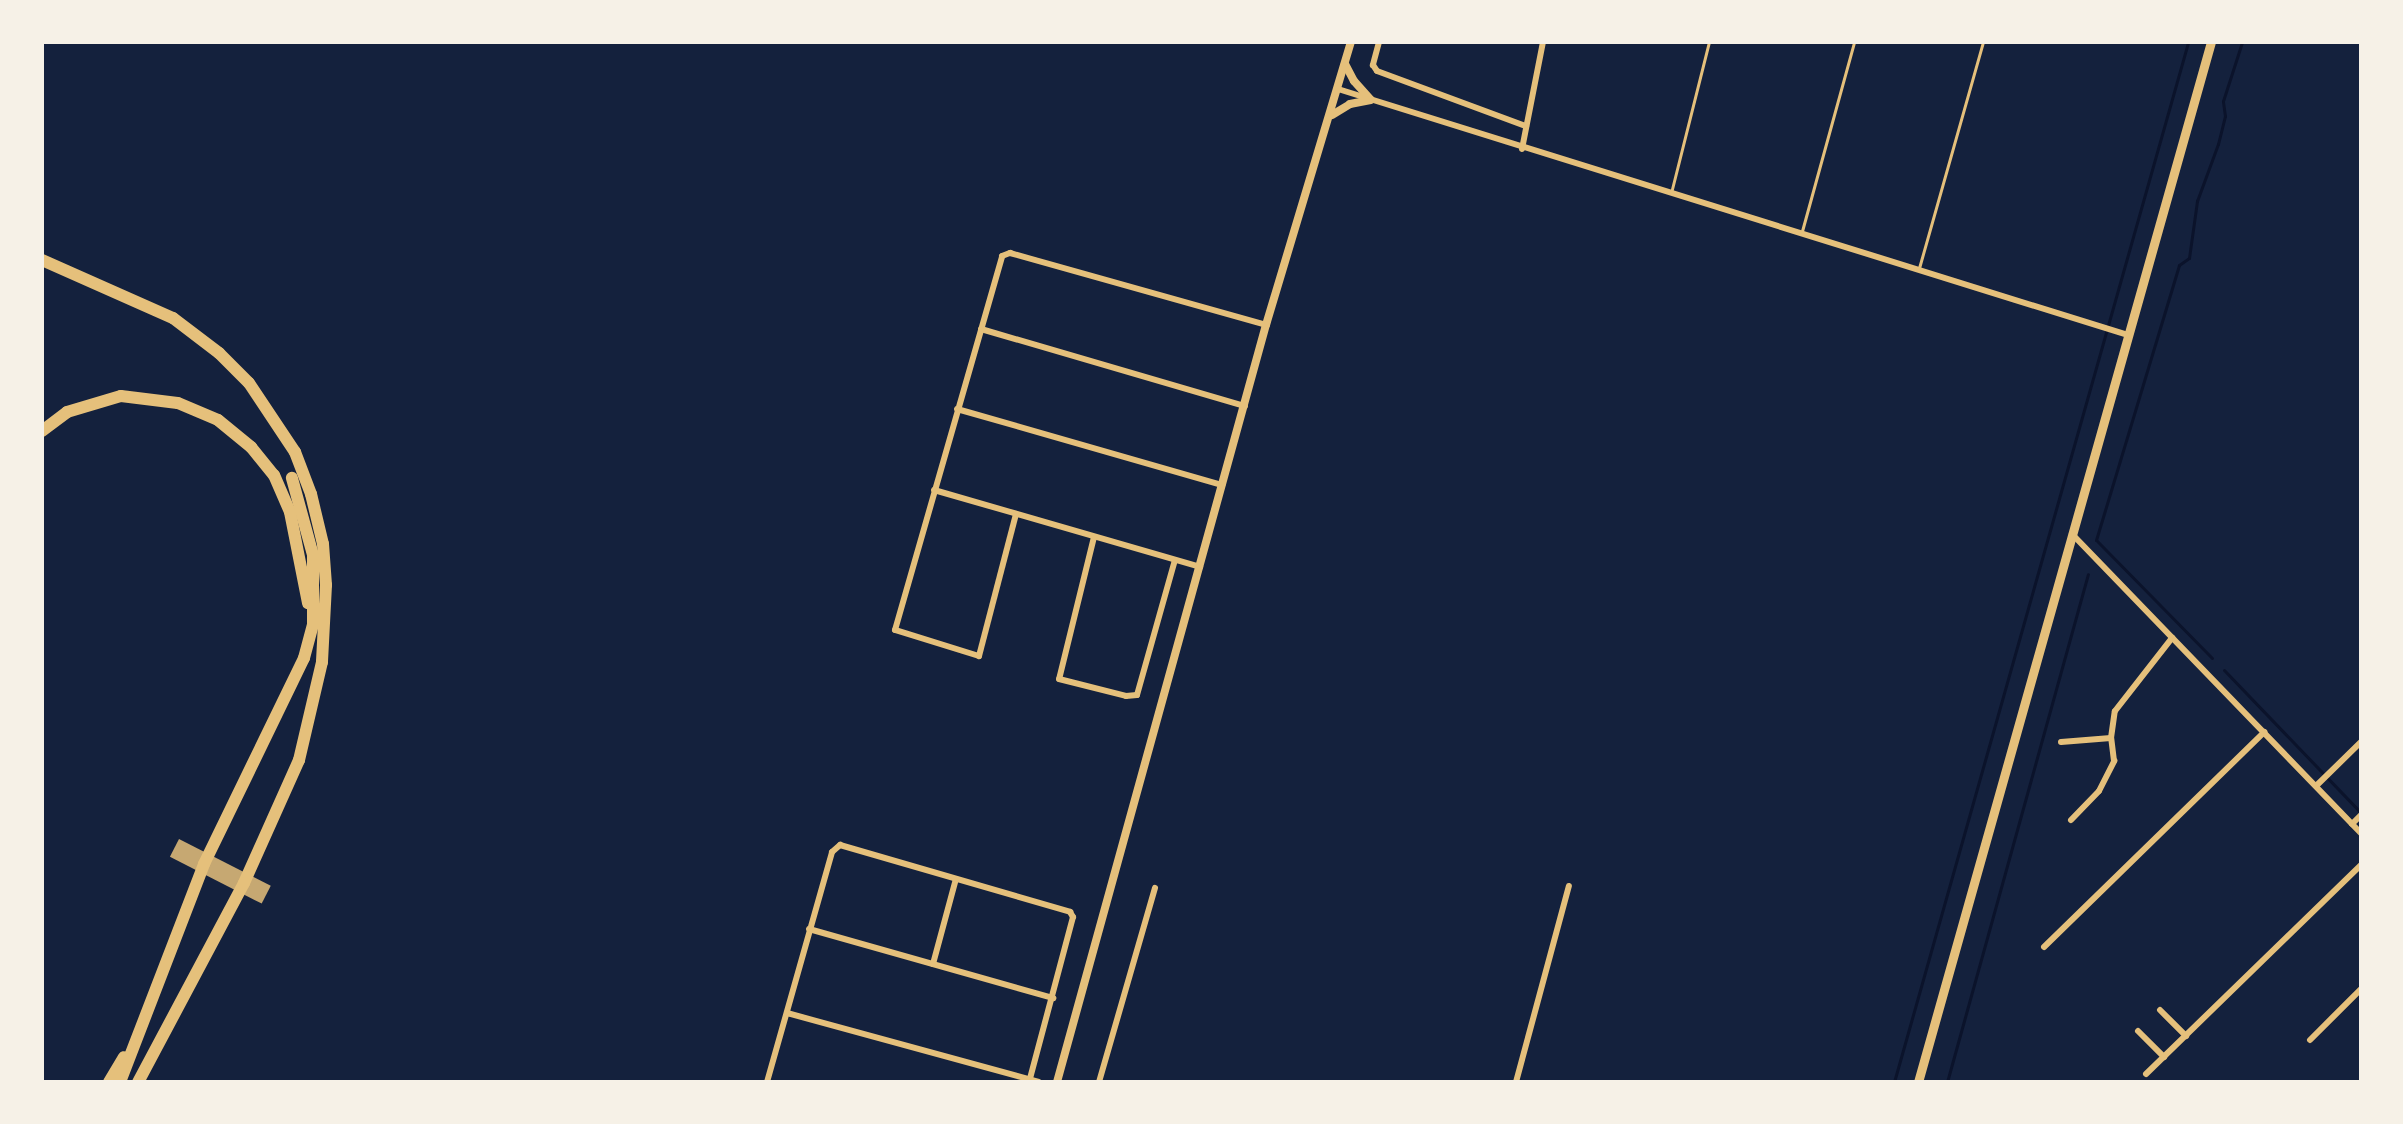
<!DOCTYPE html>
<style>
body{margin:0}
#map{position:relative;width:2403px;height:1124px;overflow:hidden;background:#14213d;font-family:Signika,sans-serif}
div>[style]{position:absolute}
.stream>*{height:3px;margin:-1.5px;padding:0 1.5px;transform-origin:1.5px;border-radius:1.5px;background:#0b132b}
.building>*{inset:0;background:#c6a872;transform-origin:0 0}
.service>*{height:3px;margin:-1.5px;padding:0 1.5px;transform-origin:1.5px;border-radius:1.5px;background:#e5c07b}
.minor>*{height:6px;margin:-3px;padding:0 3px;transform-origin:3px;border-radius:3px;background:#e5c07b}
.tertiary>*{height:8px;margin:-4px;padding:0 4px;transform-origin:4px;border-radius:4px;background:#e5c07b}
.secondary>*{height:9px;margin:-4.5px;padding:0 4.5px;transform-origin:4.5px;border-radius:4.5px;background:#e5c07b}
.motorway>*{height:12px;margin:-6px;padding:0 6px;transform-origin:6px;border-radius:6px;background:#e5c07b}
span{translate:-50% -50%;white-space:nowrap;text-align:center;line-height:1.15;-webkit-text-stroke:8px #f6f1e7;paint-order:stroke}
.frame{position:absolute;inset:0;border:44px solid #f6f1e7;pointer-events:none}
</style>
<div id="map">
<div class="stream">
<div style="left:2212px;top:658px;width:165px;rotate:-134.5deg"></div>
<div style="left:2096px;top:540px;width:287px;rotate:-73.2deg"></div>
<div style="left:2179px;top:265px;width:12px;rotate:-35deg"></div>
<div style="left:2189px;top:258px;width:58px;rotate:-82deg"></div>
<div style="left:2197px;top:201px;width:61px;rotate:-69.8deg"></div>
<div style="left:2218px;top:144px;width:29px;rotate:-76deg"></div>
<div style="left:2225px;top:116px;width:15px;rotate:-98deg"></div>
<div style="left:2223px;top:101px;width:62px;rotate:-72.1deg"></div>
<div style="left:2224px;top:670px;width:198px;rotate:46.2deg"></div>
<div style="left:1894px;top:1082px;width:1081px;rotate:-74.21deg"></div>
<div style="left:1947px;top:1082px;width:527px;rotate:-74.49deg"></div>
</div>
<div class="building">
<div style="left:179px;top:839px;width:103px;height:20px;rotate:27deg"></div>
</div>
<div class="service">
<div style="left:1671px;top:193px;width:156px;rotate:-75.9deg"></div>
<div style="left:1802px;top:231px;width:196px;rotate:-74.6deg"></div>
<div style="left:1919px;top:268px;width:235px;rotate:-74.2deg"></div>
</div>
<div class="minor">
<div style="left:1379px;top:42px;width:24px;rotate:105deg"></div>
<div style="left:1373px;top:65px;width:7px;rotate:56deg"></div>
<div style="left:1377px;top:71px;width:159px;rotate:20.3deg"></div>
<div style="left:1338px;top:89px;width:827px;rotate:17.3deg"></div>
<div style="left:1522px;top:149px;width:109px;rotate:-78.9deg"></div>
<div style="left:981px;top:329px;width:275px;rotate:16.3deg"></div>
<div style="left:957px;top:409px;width:276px;rotate:16deg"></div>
<div style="left:934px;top:490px;width:277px;rotate:16.1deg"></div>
<div style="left:1016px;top:514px;width:147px;rotate:104.6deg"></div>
<div style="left:979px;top:656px;width:88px;rotate:-162.8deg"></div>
<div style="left:895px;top:630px;width:389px;rotate:-74deg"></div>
<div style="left:1002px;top:256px;width:9px;rotate:-21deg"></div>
<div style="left:1010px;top:253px;width:266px;rotate:15.7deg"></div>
<div style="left:2072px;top:534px;width:416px;rotate:46deg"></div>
<div style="left:1094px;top:537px;width:146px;rotate:103.8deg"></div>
<div style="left:1059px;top:679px;width:69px;rotate:14.2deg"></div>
<div style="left:1126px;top:696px;width:11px;rotate:-5deg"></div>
<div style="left:1137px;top:695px;width:140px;rotate:-74.3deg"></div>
<div style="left:2061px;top:742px;width:50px;rotate:-4.6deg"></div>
<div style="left:2316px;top:786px;width:63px;rotate:-44.4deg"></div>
<div style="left:2071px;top:820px;width:40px;rotate:-46deg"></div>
<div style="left:2099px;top:791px;width:34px;rotate:-63deg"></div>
<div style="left:2114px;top:761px;width:23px;rotate:-97deg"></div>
<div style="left:2111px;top:738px;width:27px;rotate:-82deg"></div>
<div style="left:2115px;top:711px;width:93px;rotate:-52deg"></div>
<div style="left:2352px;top:824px;width:13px;rotate:-45deg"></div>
<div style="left:809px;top:929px;width:254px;rotate:15.8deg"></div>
<div style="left:2044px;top:947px;width:308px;rotate:-44.3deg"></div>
<div style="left:933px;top:964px;width:88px;rotate:-74.9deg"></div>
<div style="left:2160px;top:1010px;width:37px;rotate:45deg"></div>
<div style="left:787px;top:1013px;width:261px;rotate:15.3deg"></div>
<div style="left:2138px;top:1031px;width:37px;rotate:45deg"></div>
<div style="left:2310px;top:1040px;width:72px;rotate:-45deg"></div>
<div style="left:2146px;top:1074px;width:300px;rotate:-44.2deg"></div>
<div style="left:767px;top:1082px;width:239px;rotate:-74.2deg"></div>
<div style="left:832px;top:852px;width:11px;rotate:-41deg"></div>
<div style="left:840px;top:845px;width:240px;rotate:16.2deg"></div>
<div style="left:1070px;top:912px;width:6px;rotate:59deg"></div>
<div style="left:1073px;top:917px;width:168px;rotate:104.9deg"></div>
<div style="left:1099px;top:1082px;width:202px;rotate:-73.9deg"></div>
<div style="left:1516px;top:1082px;width:203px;rotate:-74.9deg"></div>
</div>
<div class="tertiary">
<div style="left:1345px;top:64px;width:19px;rotate:62deg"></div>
<div style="left:1354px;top:81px;width:25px;rotate:48deg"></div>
<div style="left:1332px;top:115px;width:21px;rotate:-31deg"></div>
<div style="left:1350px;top:104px;width:21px;rotate:-11deg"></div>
<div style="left:1057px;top:1082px;width:785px;rotate:-74.57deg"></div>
<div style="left:1266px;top:325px;width:295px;rotate:-73.3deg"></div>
</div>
<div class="secondary">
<div style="left:1918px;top:1082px;width:1080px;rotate:-74.27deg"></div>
</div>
<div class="motorway">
<div style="left:42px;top:260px;width:143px;rotate:23.9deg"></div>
<div style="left:173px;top:318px;width:58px;rotate:37.3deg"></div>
<div style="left:219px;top:353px;width:42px;rotate:45deg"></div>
<div style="left:249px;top:383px;width:83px;rotate:56.3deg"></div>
<div style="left:295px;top:452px;width:45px;rotate:69.1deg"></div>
<div style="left:311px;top:494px;width:51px;rotate:76.5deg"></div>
<div style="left:323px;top:544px;width:41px;rotate:85.8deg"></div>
<div style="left:326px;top:585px;width:77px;rotate:93deg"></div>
<div style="left:322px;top:662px;width:101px;rotate:103.2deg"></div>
<div style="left:299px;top:760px;width:135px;rotate:114.1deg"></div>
<div style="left:244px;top:883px;width:225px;rotate:118deg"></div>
<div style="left:42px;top:431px;width:31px;rotate:-37deg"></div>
<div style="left:67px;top:412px;width:56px;rotate:-16.5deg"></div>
<div style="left:121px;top:396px;width:57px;rotate:7deg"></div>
<div style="left:178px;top:403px;width:43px;rotate:23deg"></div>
<div style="left:218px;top:420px;width:43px;rotate:39.3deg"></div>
<div style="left:251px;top:447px;width:36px;rotate:51deg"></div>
<div style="left:274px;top:475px;width:40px;rotate:66.6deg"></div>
<div style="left:290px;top:512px;width:93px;rotate:78.8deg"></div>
<div style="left:109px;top:1082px;width:29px;rotate:-59deg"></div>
<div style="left:120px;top:1082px;width:234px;rotate:-68.9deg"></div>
<div style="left:204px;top:864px;width:229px;rotate:-64.1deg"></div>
<div style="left:304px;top:658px;width:35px;rotate:-75deg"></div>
<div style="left:313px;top:624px;width:69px;rotate:-90deg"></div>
<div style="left:313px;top:555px;width:80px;rotate:-105.3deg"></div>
</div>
<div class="frame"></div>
</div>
